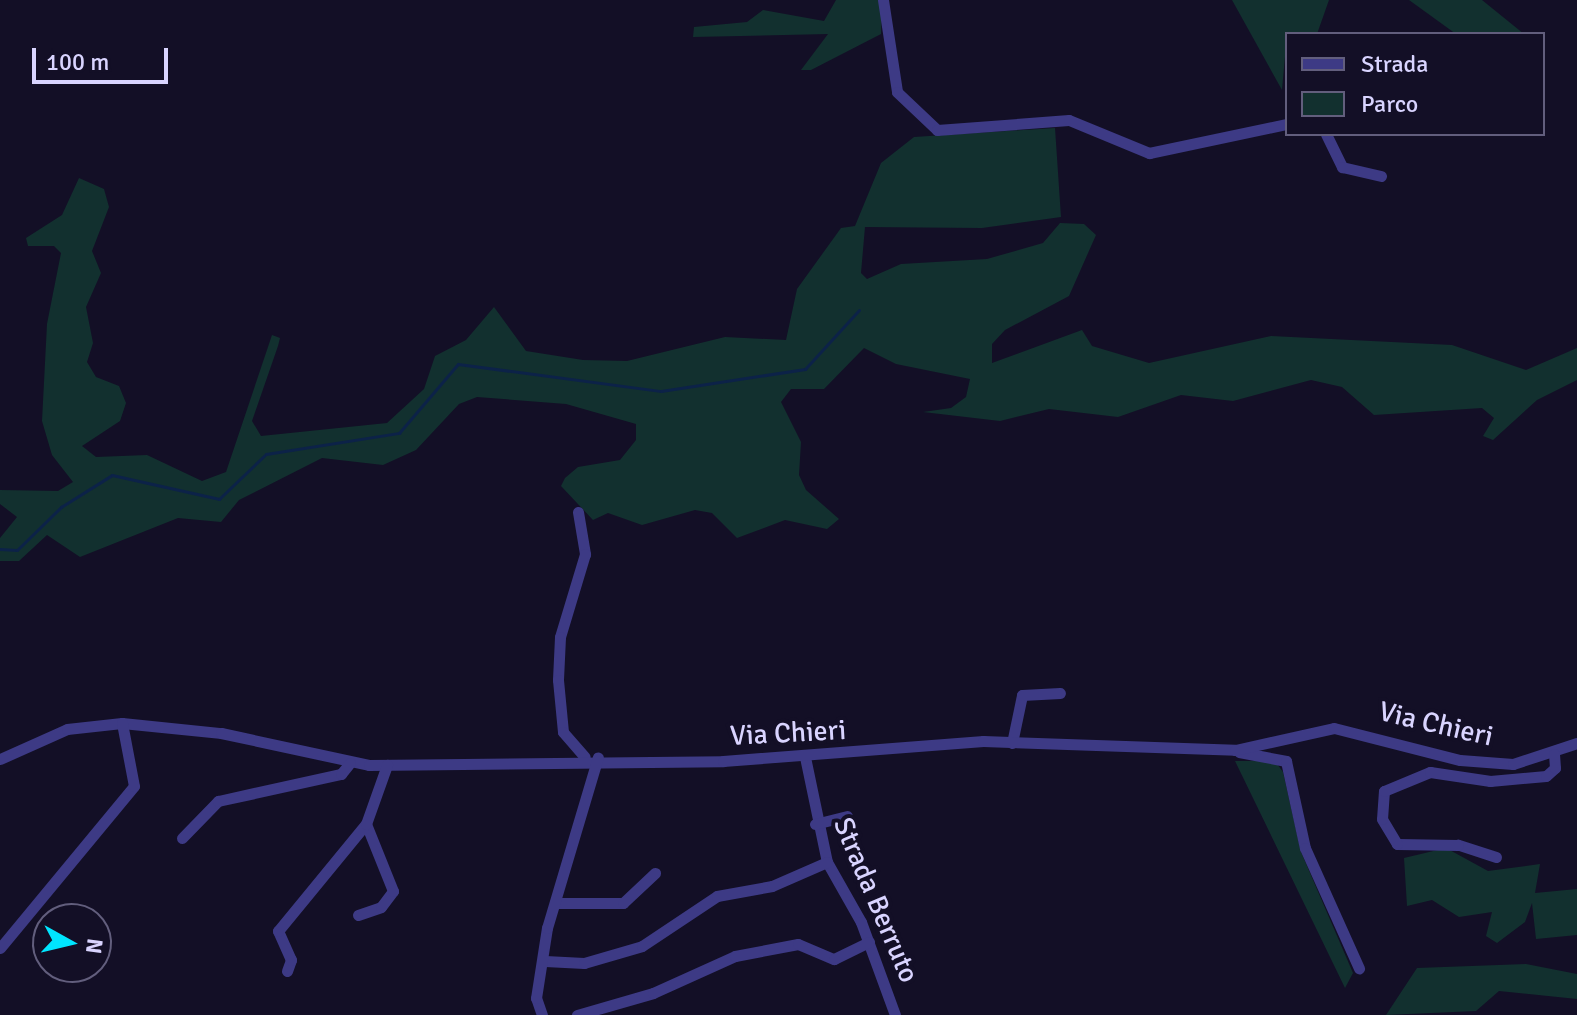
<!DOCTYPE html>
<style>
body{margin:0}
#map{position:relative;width:1577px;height:1015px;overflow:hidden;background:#130f26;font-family:Signika,sans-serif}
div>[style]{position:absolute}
.green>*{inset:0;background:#12302f}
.stream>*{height:3px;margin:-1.5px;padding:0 1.5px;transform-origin:1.5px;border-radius:1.5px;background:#0c2248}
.minor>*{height:11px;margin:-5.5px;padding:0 5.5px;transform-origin:5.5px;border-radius:5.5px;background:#3d3a85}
span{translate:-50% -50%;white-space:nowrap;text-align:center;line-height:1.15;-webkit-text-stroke:8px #130f26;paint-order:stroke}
.street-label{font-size:28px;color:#d9d4ff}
.legend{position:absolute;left:1285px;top:32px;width:260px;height:104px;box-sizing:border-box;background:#130f26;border:2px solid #625e7d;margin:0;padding:10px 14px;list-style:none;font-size:24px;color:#d9d4ff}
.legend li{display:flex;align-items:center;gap:16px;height:40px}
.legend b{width:40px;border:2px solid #625e7d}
.north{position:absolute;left:32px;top:903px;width:80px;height:80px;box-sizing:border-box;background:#130f26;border:2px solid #625e7d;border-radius:50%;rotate:98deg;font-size:22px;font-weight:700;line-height:32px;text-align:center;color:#d9d4ff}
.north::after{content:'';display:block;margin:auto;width:28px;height:36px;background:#00e5ff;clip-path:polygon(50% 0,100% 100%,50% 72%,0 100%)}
.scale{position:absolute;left:32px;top:48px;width:136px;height:36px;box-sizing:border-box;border:4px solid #d9d4ff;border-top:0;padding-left:10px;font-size:24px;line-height:28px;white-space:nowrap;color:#d9d4ff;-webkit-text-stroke:6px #130f26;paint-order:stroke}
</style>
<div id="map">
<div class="green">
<div style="clip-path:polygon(836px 0,882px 0,881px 34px,811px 70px,801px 70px,828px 34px,693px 37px,694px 27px,747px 22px,763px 10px,824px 21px)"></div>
<div style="clip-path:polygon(1232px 0,1329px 0,1317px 34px,1287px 34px,1282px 90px)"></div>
<div style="clip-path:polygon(1409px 0,1482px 0,1524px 34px,1456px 34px)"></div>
<div style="clip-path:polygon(1055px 128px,1061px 217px,982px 228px,865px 227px,861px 273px,867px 279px,901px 264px,987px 259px,1043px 243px,1060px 223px,1084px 224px,1096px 235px,1069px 296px,1005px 330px,992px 344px,992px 363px,1082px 330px,1092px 346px,1149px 363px,1271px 336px,1452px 345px,1526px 370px,1577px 348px,1577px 380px,1537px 400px,1493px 440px,1483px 436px,1494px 418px,1482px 408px,1374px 415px,1342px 387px,1311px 380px,1233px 401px,1181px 395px,1118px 417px,1049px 409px,1000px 421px,923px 412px,951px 408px,966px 397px,970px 379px,896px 364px,864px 348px,824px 389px,791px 389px,781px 402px,801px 442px,799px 475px,806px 490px,839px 519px,827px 529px,785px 520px,737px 538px,712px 513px,695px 510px,642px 525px,608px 513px,593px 520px,561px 486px,565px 478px,578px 467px,620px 460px,636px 440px,636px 424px,566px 404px,477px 397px,459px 404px,416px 450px,383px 465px,322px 458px,239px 500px,221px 522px,178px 518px,80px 557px,47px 535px,19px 561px,0 561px,0 538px,17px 517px,0 504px,0 490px,58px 491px,73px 482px,52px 455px,42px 421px,47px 324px,61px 253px,54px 246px,28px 246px,26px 238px,62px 215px,79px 178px,104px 189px,109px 207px,92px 251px,101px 273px,86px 307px,93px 343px,87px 362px,96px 377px,119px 386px,126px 403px,120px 421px,82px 446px,96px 457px,147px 455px,202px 481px,226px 472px,272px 335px,280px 338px,278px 346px,252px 421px,261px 436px,387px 423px,424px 389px,435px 356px,466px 340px,494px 307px,526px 351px,583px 360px,627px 361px,725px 337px,786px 340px,797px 289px,841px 228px,855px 226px,881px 163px,914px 137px)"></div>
<div style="clip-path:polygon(1235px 761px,1275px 761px,1283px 772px,1301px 852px,1353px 973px,1345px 988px)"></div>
<div style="clip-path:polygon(1446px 848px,1488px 871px,1540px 864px,1535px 893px,1577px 889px,1577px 935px,1536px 939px,1532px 903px,1525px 922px,1497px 943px,1486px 936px,1492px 912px,1459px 917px,1432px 900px,1407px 906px,1404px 858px)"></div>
<div style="clip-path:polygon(1526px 964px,1577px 974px,1577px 999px,1499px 991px,1476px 1011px,1386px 1015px,1417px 968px)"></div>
</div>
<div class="stream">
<div style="left:0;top:549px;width:17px;rotate:3deg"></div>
<div style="left:17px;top:550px;width:62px;rotate:-44.3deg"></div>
<div style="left:61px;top:507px;width:60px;rotate:-32.1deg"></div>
<div style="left:112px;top:475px;width:110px;rotate:12.6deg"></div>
<div style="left:219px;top:499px;width:65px;rotate:-43.8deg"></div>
<div style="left:266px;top:454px;width:135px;rotate:-9deg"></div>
<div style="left:399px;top:433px;width:91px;rotate:-49.5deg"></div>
<div style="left:458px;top:364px;width:205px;rotate:7.6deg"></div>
<div style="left:661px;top:391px;width:146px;rotate:-8.7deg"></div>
<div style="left:805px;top:369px;width:80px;rotate:-47.5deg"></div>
</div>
<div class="minor">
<div style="left:883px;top:0;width:93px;rotate:81.3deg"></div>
<div style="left:897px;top:92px;width:55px;rotate:43.5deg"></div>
<div style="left:937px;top:130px;width:132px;rotate:-4.3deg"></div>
<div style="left:1069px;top:120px;width:87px;rotate:22.4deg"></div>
<div style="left:1149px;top:153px;width:141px;rotate:-11.9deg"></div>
<div style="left:1326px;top:134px;width:37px;rotate:64deg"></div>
<div style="left:1342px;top:167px;width:40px;rotate:13deg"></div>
<div style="left:578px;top:512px;width:43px;rotate:80.5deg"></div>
<div style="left:585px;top:554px;width:87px;rotate:106.8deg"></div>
<div style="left:560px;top:637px;width:43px;rotate:92.7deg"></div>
<div style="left:558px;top:680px;width:52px;rotate:84.5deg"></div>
<div style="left:563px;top:732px;width:33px;rotate:49deg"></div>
<div style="left:1012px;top:743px;width:49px;rotate:-78.2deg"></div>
<div style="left:1022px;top:695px;width:38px;rotate:-3deg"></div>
<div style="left:1239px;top:752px;width:48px;rotate:10.8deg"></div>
<div style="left:1286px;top:761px;width:89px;rotate:77.7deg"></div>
<div style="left:1305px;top:848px;width:132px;rotate:65.8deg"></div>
<div style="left:805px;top:757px;width:107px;rotate:78.2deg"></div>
<div style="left:827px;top:862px;width:69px;rotate:60.5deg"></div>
<div style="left:861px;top:922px;width:99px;rotate:69.9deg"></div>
<div style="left:0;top:759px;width:73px;rotate:-24.1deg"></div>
<div style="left:67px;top:729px;width:55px;rotate:-6.2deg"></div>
<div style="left:122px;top:723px;width:100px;rotate:5.8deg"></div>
<div style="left:221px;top:733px;width:151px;rotate:12.2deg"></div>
<div style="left:369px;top:765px;width:354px;rotate:-0.6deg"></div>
<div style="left:723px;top:761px;width:261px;rotate:-4.4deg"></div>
<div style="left:983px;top:741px;width:252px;rotate:2deg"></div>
<div style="left:1235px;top:750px;width:101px;rotate:-12.5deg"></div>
<div style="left:1334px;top:728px;width:130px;rotate:14.3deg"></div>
<div style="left:1460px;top:760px;width:53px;rotate:4.3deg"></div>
<div style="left:1513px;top:764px;width:67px;rotate:-18.2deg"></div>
<div style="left:815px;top:824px;width:33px;rotate:-14deg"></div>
<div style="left:182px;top:838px;width:52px;rotate:-45.8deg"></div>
<div style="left:218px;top:801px;width:126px;rotate:-12.4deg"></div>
<div style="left:341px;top:774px;width:14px;rotate:-51deg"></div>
<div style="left:1496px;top:857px;width:40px;rotate:-162deg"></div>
<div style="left:1458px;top:845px;width:61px;rotate:-179.1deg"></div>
<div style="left:1397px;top:844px;width:29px;rotate:-121deg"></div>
<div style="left:1382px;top:819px;width:28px;rotate:-86deg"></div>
<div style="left:1384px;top:791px;width:50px;rotate:-22.4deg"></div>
<div style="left:1430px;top:772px;width:61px;rotate:8.5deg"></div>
<div style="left:1490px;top:781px;width:56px;rotate:-5.1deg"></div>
<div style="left:1546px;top:776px;width:12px;rotate:-42deg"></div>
<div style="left:1555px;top:768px;width:14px;rotate:-94deg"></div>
<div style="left:556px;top:903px;width:67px"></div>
<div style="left:623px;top:903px;width:44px;rotate:-43.2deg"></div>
<div style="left:358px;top:915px;width:24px;rotate:-19deg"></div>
<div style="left:381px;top:907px;width:20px;rotate:-53deg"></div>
<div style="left:393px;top:891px;width:72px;rotate:-111.9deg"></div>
<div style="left:0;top:948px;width:210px;rotate:-50.4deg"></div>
<div style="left:134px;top:786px;width:64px;rotate:-100.8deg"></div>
<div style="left:545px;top:961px;width:39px;rotate:3deg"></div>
<div style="left:584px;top:963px;width:60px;rotate:-16.3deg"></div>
<div style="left:642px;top:946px;width:90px;rotate:-33.7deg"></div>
<div style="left:717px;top:896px;width:56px;rotate:-10.3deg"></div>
<div style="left:772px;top:886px;width:60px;rotate:-23.6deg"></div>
<div style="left:287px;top:971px;width:12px;rotate:-70deg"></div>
<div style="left:291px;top:960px;width:32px;rotate:-114deg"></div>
<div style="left:278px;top:931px;width:139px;rotate:-50.6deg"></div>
<div style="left:366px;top:824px;width:63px;rotate:-70.4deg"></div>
<div style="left:542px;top:1015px;width:18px;rotate:-109deg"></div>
<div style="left:536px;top:998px;width:71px;rotate:-81.1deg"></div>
<div style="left:547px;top:928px;width:178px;rotate:-73.4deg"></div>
<div style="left:577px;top:1015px;width:79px;rotate:-16.1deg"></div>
<div style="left:653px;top:993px;width:90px;rotate:-24.3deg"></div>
<div style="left:735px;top:956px;width:64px;rotate:-10.8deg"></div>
<div style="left:798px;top:944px;width:39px;rotate:23deg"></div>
<div style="left:834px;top:959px;width:39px;rotate:-26deg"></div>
</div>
<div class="street-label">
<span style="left:1436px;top:724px;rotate:13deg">Via Chieri</span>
<span style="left:788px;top:733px;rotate:-3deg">Via Chieri</span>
<span style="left:876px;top:900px;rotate:67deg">Strada Berruto</span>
</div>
<ul class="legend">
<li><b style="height:10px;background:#3d3a85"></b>Strada</li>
<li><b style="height:22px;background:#12302f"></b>Parco</li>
</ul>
<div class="north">N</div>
<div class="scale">100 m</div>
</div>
